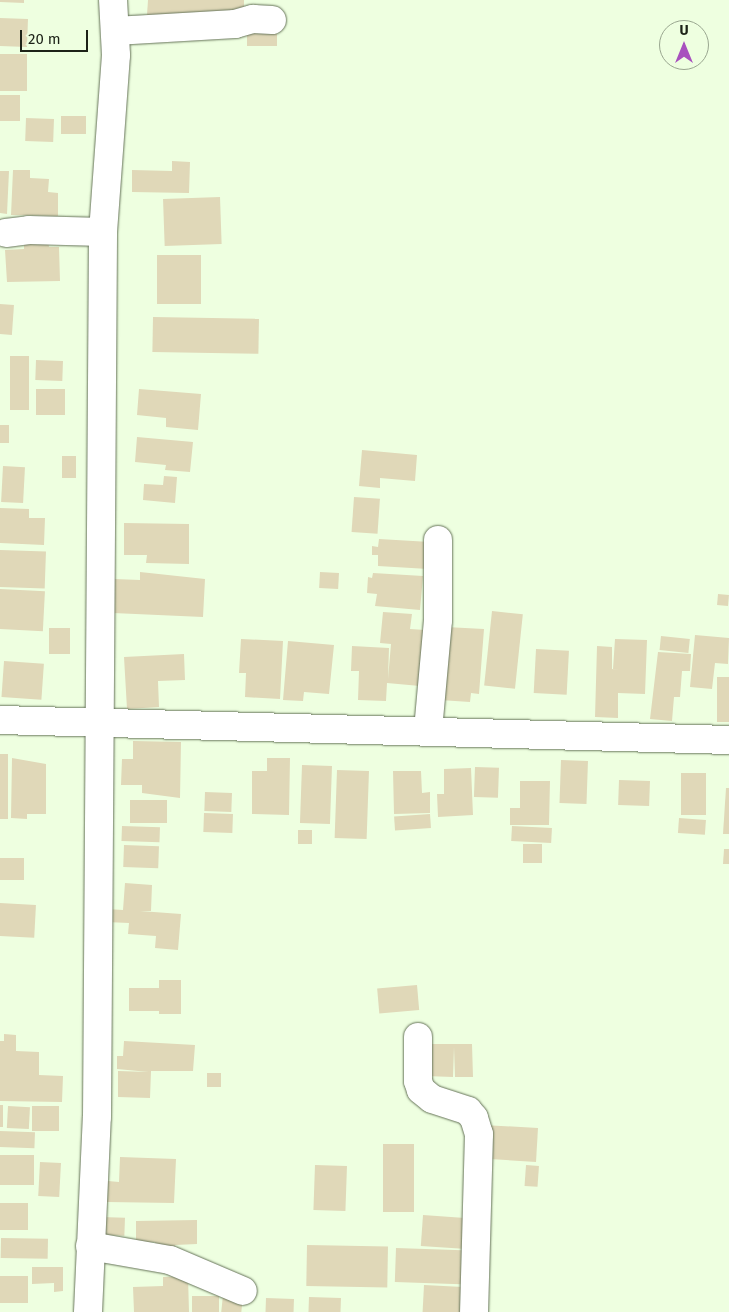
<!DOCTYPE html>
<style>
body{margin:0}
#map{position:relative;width:729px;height:1312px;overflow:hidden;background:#eeffe0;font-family:"Fira Sans",sans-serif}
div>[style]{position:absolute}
.building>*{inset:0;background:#e0d8b8;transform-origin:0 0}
.roads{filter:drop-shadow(0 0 1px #667459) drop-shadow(0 0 1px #667459)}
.minor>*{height:28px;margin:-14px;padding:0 14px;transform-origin:14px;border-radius:14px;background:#fff}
span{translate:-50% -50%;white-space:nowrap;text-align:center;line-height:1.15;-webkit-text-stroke:4px #eeffe0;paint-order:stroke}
.north{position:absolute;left:659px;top:20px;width:50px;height:50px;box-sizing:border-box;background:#eeffe0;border:1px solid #9aa790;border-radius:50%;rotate:0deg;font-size:14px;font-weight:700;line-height:20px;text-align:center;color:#1d2318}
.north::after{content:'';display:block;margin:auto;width:18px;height:22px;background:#a851be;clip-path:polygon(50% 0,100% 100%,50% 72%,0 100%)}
.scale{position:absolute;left:20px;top:30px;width:68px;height:22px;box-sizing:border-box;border:2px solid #1d2318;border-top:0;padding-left:6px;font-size:15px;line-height:18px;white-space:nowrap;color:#1d2318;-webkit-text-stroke:4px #eeffe0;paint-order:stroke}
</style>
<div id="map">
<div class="building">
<div style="clip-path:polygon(0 0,24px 0,24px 3px,0 2px)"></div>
<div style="clip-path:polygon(148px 0,244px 0,244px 18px,147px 15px)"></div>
<div style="left:0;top:18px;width:28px;height:28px;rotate:2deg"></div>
<div style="left:247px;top:25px;width:30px;height:21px"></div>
<div style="left:0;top:54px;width:27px;height:37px"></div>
<div style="left:0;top:95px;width:20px;height:26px"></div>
<div style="left:61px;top:116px;width:25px;height:18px"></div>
<div style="left:26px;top:118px;width:28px;height:23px;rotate:2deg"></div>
<div style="clip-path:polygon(172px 161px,190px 162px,189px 193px,132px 192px,132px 170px,172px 171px)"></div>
<div style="clip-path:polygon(13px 170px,30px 170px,30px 178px,49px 179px,48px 192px,58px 193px,58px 216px,11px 215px)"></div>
<div style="clip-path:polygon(0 171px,9px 171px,7px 214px,0 213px)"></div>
<div style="left:220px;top:197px;width:47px;height:57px;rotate:88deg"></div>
<div style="clip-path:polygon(24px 240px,48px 240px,49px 247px,59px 247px,60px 281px,7px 282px,5px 250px,24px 249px)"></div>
<div style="left:157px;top:255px;width:44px;height:49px"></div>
<div style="left:0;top:304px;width:14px;height:30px;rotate:4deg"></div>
<div style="left:153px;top:317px;width:106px;height:35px;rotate:1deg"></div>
<div style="left:10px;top:356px;width:19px;height:54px"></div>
<div style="left:36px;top:360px;width:27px;height:20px;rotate:2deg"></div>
<div style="left:36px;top:389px;width:29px;height:26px"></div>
<div style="clip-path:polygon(139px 389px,201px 394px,198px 430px,166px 427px,166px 418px,137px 415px)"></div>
<div style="left:0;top:425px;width:9px;height:18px"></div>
<div style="clip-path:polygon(137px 437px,193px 442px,190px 472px,165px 470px,166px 465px,135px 462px)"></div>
<div style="clip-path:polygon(362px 450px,417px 455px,415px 481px,380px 478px,380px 488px,359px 486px)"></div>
<div style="left:62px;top:456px;width:14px;height:22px"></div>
<div style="left:3px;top:466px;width:22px;height:36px;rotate:3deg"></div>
<div style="clip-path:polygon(164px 476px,177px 477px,175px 503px,143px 500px,144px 484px,163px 485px)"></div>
<div style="left:354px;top:497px;width:26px;height:35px;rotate:4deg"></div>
<div style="clip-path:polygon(0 508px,29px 509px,29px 518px,45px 518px,44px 545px,0 543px)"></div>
<div style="clip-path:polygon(124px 523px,189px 524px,189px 564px,146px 563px,147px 555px,124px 555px)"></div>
<div style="clip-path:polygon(379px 539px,430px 542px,428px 569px,378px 566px,378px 555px,372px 555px,372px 546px,378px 547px)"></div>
<div style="left:0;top:550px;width:46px;height:37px;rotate:2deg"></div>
<div style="clip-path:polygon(140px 572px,205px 579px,203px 617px,113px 613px,114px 579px,140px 580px)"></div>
<div style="left:320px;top:572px;width:19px;height:16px;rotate:3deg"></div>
<div style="clip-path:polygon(373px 573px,423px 576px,420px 610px,375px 606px,377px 594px,367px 593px,368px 577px,372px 578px)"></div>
<div style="left:0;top:589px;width:45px;height:40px;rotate:3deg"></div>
<div style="left:718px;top:594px;width:11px;height:11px;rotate:5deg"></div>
<div style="left:492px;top:611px;width:31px;height:75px;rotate:6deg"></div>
<div style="clip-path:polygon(383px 612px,412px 614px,410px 629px,425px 630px,420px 686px,387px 683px,386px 701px,358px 700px,359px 671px,351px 671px,352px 646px,389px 648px,388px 679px,391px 644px,380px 643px)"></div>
<div style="clip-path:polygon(446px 627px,484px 629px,479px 694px,471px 693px,470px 702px,440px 700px)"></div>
<div style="left:49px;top:628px;width:21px;height:26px"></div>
<div style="clip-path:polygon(695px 635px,729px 638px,728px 664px,715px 663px,712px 689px,690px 687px)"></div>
<div style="left:661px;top:636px;width:29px;height:14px;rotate:6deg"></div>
<div style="clip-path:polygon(241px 639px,283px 641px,280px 699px,245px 697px,246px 673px,239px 673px)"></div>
<div style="clip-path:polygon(615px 639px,647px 640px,645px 694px,618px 693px,618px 718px,595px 717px,597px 646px,612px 647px,612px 669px,620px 670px,613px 669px)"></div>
<div style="clip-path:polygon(288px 641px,334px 645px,329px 694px,304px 692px,303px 701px,283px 700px)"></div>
<div style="left:536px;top:649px;width:33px;height:44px;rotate:3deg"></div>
<div style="clip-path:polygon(658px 652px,691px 654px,690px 671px,682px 671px,680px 697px,674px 697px,672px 721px,650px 719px)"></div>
<div style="clip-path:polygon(184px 654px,185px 680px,158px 681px,159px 707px,127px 709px,124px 657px)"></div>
<div style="left:4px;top:661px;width:40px;height:36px;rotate:4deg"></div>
<div style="left:717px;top:677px;width:12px;height:45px"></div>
<div style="clip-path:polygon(133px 741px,181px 742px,180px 798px,142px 793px,142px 785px,121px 785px,122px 759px,133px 759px)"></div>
<div style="left:0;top:754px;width:8px;height:65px"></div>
<div style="clip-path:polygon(12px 758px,46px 764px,46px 814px,27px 814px,27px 819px,11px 818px)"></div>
<div style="clip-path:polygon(267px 758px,290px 758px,289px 815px,252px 814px,252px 771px,267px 771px)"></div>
<div style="left:561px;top:760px;width:27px;height:43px;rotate:2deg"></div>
<div style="left:302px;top:765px;width:30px;height:58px;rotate:2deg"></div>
<div style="left:475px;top:767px;width:24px;height:30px;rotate:2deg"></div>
<div style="clip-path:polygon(471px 768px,473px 815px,438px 817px,437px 794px,444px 794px,444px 769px)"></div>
<div style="left:337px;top:770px;width:32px;height:68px;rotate:2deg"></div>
<div style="clip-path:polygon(393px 771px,421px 771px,422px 793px,430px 792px,430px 813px,394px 814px)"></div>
<div style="left:681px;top:773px;width:25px;height:42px"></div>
<div style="left:619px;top:780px;width:31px;height:25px;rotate:2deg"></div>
<div style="clip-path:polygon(520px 781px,550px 781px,549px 825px,510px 825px,510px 808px,520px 808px)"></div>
<div style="clip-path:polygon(726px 788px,729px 788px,729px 834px,723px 834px)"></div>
<div style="left:205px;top:792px;width:27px;height:19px;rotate:2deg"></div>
<div style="left:130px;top:800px;width:37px;height:23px"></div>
<div style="left:204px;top:813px;width:29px;height:19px;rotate:2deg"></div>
<div style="left:430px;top:814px;width:14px;height:36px;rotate:86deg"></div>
<div style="left:679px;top:818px;width:27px;height:15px;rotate:4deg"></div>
<div style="left:122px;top:826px;width:38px;height:15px;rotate:2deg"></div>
<div style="left:512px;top:826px;width:40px;height:15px;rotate:3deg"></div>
<div style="left:298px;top:830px;width:14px;height:14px"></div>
<div style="left:523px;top:844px;width:19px;height:19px"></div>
<div style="left:124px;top:845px;width:35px;height:22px;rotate:2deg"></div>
<div style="clip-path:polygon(724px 849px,729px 849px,729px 864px,723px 864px)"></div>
<div style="left:0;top:858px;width:24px;height:22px"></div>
<div style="clip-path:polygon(125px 883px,152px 885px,151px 911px,140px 911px,181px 914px,178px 950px,155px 948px,156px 936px,128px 934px,129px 923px,106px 922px,107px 909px,123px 910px)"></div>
<div style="left:0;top:903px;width:36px;height:33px;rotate:3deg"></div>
<div style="left:159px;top:980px;width:22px;height:34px"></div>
<div style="left:417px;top:985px;width:25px;height:40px;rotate:85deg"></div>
<div style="left:129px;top:988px;width:30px;height:23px"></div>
<div style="clip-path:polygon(4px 1034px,16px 1035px,16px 1051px,39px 1052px,39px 1075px,63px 1076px,62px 1102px,0 1101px,0 1041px,4px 1041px)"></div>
<div style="clip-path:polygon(124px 1041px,195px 1045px,193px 1071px,151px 1071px,150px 1098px,118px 1097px,118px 1071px,149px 1072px,117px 1069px,117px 1056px,123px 1056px)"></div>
<div style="clip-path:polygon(425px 1044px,472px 1044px,473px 1077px,455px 1077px,454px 1047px,453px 1077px,425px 1076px)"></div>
<div style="left:207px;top:1073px;width:14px;height:14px"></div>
<div style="left:0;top:1105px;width:3px;height:22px"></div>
<div style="left:8px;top:1106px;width:22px;height:22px;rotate:3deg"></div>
<div style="left:32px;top:1106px;width:27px;height:25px"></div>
<div style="clip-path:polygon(483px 1125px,538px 1128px,536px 1162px,490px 1159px)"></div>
<div style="left:0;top:1131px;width:35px;height:16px;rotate:2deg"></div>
<div style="left:383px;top:1144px;width:31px;height:68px"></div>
<div style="left:0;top:1155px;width:34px;height:30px"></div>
<div style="clip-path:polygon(120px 1157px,176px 1159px,174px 1203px,107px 1202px,108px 1181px,119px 1182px)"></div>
<div style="left:40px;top:1162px;width:21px;height:34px;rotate:3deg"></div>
<div style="left:315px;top:1165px;width:32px;height:45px;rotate:2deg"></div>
<div style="left:526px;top:1165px;width:13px;height:21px;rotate:4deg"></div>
<div style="left:0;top:1203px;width:28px;height:27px"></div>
<div style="left:423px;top:1215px;width:42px;height:31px;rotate:4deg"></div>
<div style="left:101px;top:1217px;width:24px;height:18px;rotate:2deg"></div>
<div style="clip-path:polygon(197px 1220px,197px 1244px,175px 1245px,175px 1249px,155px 1250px,155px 1242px,136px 1242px,136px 1221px)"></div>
<div style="left:1px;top:1238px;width:47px;height:20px;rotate:1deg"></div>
<div style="left:307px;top:1245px;width:81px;height:41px;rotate:1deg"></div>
<div style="left:396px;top:1248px;width:66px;height:34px;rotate:2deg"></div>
<div style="clip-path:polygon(32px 1267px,63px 1267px,63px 1291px,54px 1292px,54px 1283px,32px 1284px)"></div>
<div style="left:0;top:1276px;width:28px;height:27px"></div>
<div style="clip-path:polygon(188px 1276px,189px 1312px,134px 1312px,133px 1287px,163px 1286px,163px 1277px)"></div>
<div style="left:424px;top:1285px;width:39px;height:27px;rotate:3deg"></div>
<div style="left:223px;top:1295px;width:20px;height:17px;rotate:6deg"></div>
<div style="left:192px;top:1296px;width:27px;height:16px"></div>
<div style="left:309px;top:1297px;width:32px;height:15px;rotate:2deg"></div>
<div style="left:266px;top:1298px;width:28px;height:14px;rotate:2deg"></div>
</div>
<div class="roads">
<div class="minor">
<div style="left:115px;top:31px;width:120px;rotate:-3.3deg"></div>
<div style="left:235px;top:24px;width:19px;rotate:-16deg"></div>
<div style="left:253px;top:19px;width:19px;rotate:3deg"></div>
<div style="left:6px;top:233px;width:23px;rotate:-7deg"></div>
<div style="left:29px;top:230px;width:74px;rotate:1.5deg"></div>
<div style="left:0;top:720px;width:729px;rotate:1.57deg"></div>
<div style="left:428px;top:730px;width:110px;rotate:-84.8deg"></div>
<div style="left:438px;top:620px;width:80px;rotate:-90deg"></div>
<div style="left:418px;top:1037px;width:44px;rotate:90deg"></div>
<div style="left:418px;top:1081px;width:9px;rotate:72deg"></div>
<div style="left:421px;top:1090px;width:14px;rotate:39deg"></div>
<div style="left:432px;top:1099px;width:38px;rotate:18deg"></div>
<div style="left:468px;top:1111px;width:9px;rotate:49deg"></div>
<div style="left:474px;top:1118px;width:17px;rotate:73deg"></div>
<div style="left:479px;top:1134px;width:178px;rotate:91.6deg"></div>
<div style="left:90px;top:1246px;width:81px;rotate:9.9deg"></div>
<div style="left:170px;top:1260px;width:79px;rotate:23deg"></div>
<div style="left:88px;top:1312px;width:195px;rotate:-87.4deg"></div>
<div style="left:97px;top:1117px;width:885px;rotate:-89.61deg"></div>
<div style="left:103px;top:232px;width:177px;rotate:-85.8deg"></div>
<div style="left:116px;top:55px;width:55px;rotate:-93.1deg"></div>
</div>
</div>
<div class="north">U</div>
<div class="scale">20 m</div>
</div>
